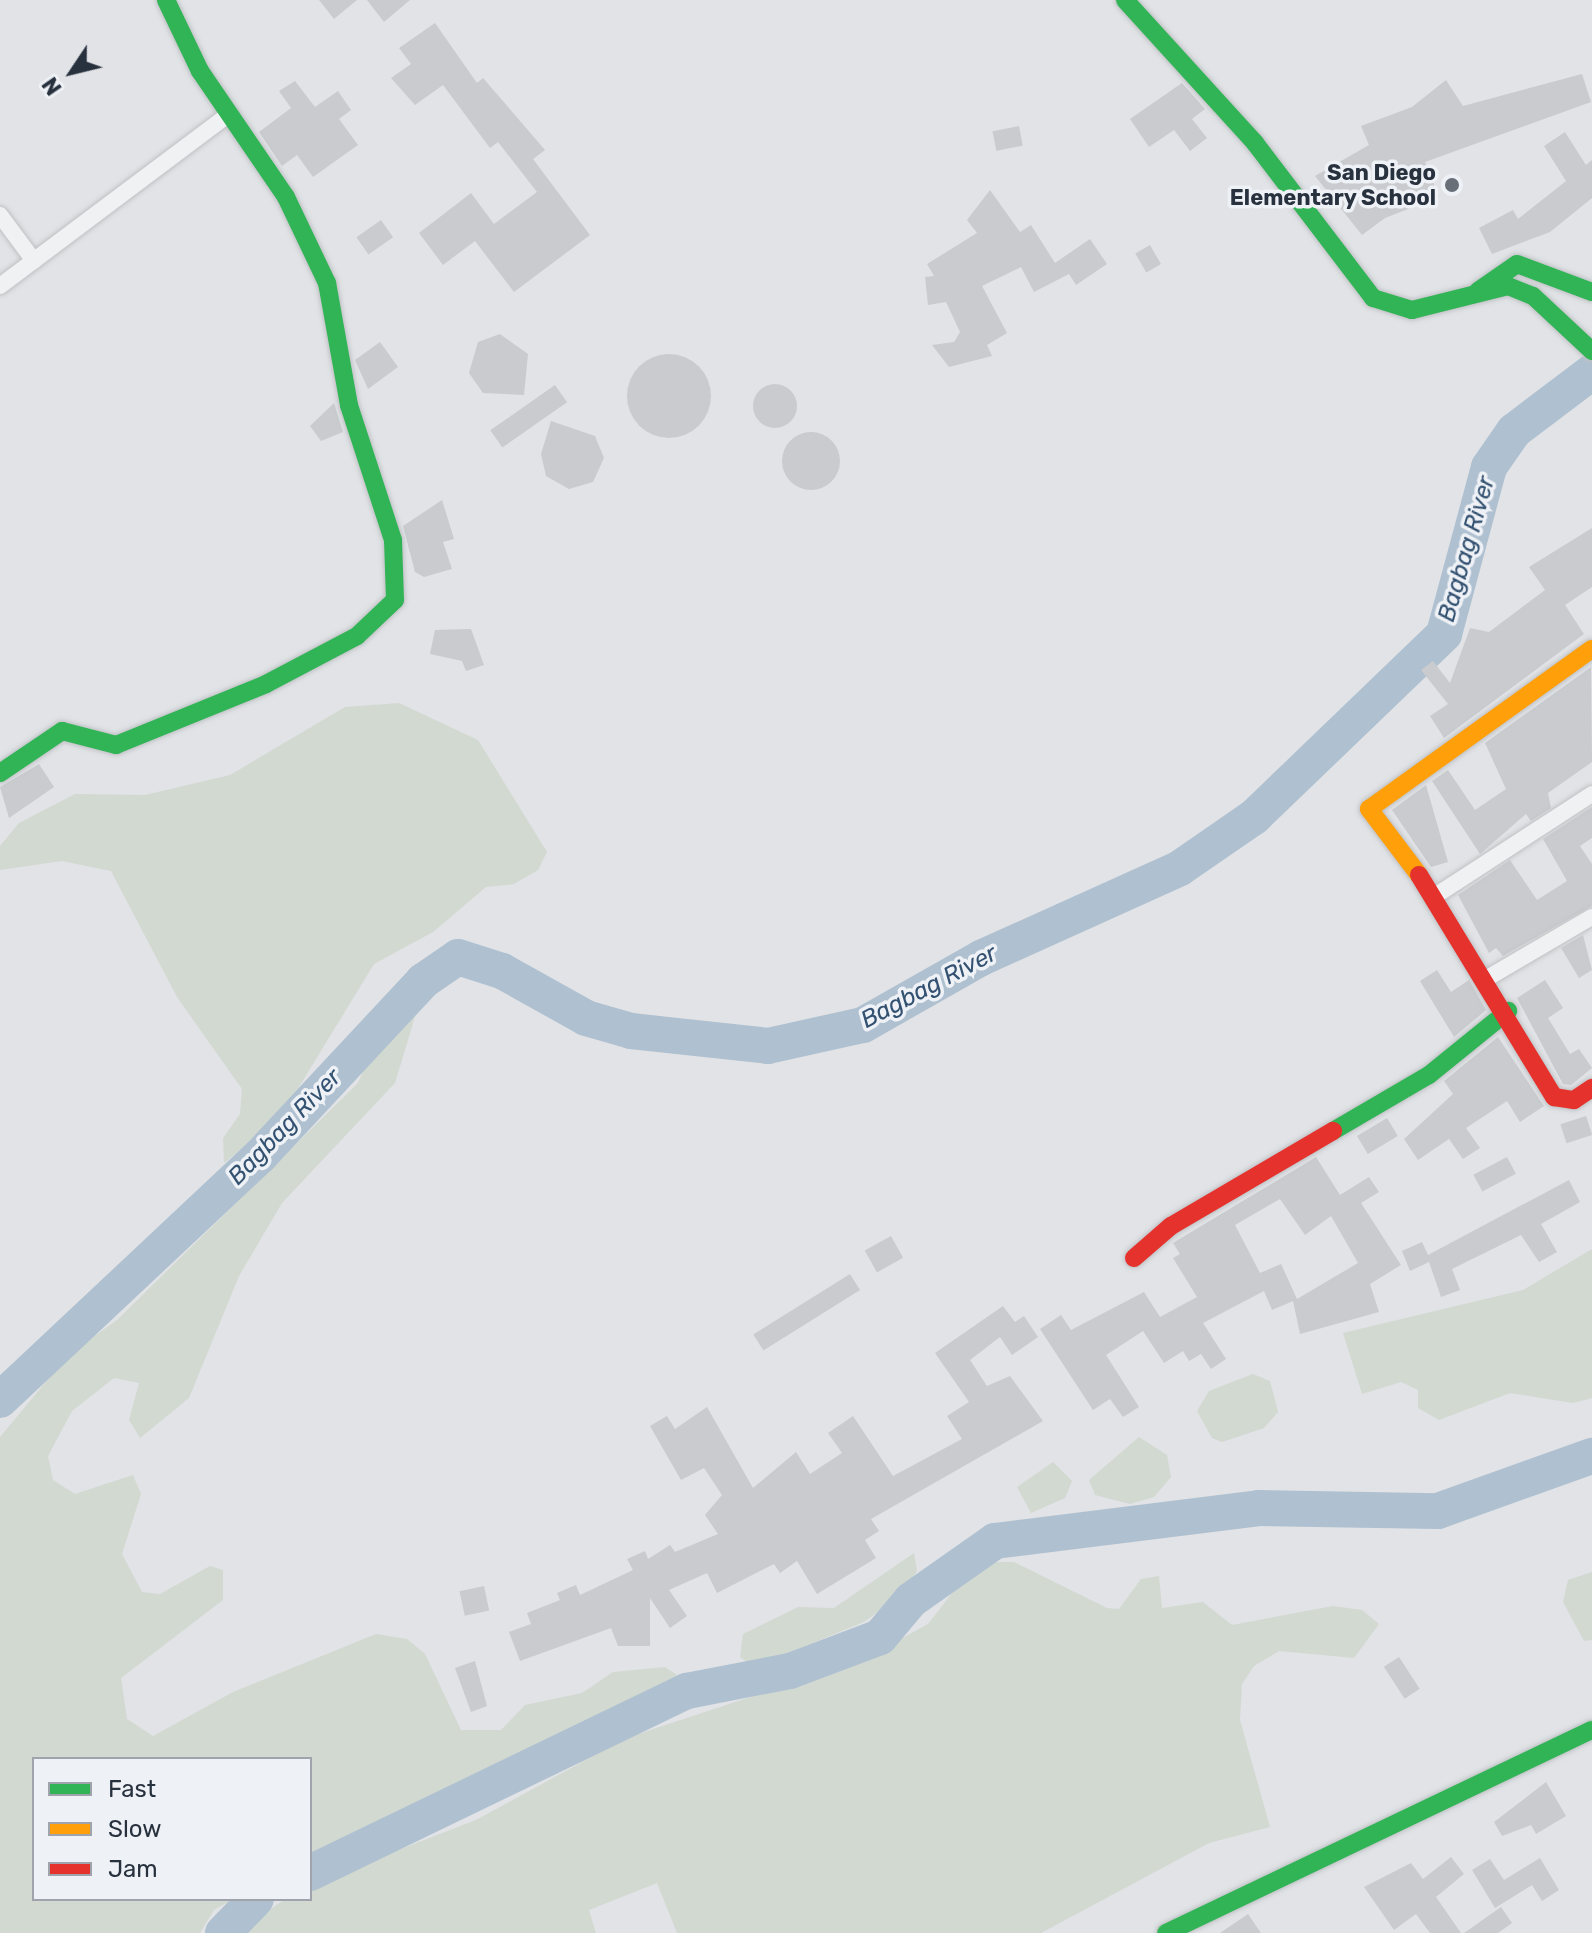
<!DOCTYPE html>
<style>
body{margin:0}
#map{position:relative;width:1592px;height:1933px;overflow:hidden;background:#e1e3e6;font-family:Rubik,sans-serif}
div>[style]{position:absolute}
.green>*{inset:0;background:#d2d9d1}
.river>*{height:36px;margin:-18px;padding:0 18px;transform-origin:18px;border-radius:18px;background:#afc0d0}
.building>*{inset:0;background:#c9cbce;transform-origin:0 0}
.round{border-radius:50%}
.roads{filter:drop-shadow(0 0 2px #bfc1c4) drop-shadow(0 0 2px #bfc1c4)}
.street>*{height:16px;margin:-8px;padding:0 8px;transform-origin:8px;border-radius:8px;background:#f0f1f2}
.fast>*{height:18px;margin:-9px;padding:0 9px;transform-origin:9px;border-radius:9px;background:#30b455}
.slow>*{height:18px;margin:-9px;padding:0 9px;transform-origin:9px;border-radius:9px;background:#ff9f0a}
.jam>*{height:18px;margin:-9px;padding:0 9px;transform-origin:9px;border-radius:9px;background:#e5322d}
.dots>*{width:22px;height:22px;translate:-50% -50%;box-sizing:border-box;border:4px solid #eef1f5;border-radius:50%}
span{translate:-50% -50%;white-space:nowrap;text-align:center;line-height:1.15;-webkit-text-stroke:7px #eef1f5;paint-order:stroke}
.poi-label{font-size:22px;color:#28313e;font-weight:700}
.right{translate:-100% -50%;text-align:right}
.water-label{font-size:24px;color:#335171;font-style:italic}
.legend{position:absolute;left:32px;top:1757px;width:280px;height:144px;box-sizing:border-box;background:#eef1f5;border:2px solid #9fa4ac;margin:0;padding:10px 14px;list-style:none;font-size:24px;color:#28313e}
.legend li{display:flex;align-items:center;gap:16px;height:40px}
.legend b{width:40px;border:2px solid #9fa4ac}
.north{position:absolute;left:32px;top:32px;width:80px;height:80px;-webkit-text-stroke:6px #eef1f5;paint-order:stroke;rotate:235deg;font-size:22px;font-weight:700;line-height:32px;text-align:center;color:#28313e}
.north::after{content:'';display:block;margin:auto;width:28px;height:36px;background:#28313e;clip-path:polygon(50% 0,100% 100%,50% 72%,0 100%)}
</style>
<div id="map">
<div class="green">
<div style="clip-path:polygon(399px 703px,478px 740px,547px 852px,538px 870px,514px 884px,486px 887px,433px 932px,374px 964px,280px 1118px,224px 1163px,223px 1138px,240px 1114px,242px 1089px,177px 997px,111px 871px,62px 861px,0 870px,0 846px,19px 823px,75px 794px,145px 795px,230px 775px,345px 707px)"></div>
<div style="clip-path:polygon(417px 1010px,395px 1083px,282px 1203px,239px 1276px,189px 1398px,140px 1438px,129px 1420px,139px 1383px,114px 1378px,72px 1411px,48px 1456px,53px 1480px,75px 1494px,133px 1475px,141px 1494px,122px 1554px,142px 1592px,160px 1594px,210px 1566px,223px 1570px,223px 1600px,121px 1678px,127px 1719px,153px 1736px,233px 1692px,376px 1634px,407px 1639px,425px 1654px,461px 1730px,501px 1730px,525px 1705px,582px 1693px,613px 1672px,665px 1667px,677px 1675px,667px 1689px,640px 1703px,310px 1855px,310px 1759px,34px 1759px,34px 1899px,233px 1899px,214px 1910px,200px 1933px,0 1933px,0 1437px,69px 1354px,117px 1320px,358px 1083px,389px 1012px)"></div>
<div style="clip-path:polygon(1592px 1249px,1592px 1398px,1573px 1403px,1510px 1393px,1439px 1420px,1418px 1408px,1418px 1390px,1401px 1382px,1362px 1394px,1343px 1333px,1523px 1290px)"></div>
<div style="clip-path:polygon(1253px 1374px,1270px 1381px,1278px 1412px,1264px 1428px,1222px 1442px,1212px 1438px,1197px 1411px,1209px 1391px)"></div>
<div style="clip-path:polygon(1139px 1437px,1167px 1455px,1171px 1477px,1154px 1497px,1130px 1504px,1095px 1495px,1089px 1480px)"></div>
<div style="clip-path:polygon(1053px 1462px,1072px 1481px,1065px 1498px,1031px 1513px,1017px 1487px)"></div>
<div style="clip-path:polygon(914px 1553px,917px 1571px,906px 1591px,864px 1622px,754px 1667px,740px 1657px,743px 1634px,798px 1607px,834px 1608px)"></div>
<div style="clip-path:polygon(987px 1562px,1014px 1562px,1107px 1608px,1119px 1609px,1141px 1579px,1159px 1576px,1162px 1608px,1203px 1602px,1232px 1625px,1333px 1606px,1362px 1610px,1379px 1624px,1354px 1658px,1279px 1651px,1254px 1666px,1242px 1684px,1240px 1720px,1270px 1827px,1209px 1843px,1041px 1933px,677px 1933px,657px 1883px,589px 1910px,596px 1933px,237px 1933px,285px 1899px,310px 1899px,310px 1884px,476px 1820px,626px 1738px,863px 1660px,928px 1624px,963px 1579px)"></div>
<div style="clip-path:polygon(1592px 1572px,1592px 1640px,1584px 1641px,1563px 1602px,1568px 1580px)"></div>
</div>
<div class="river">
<div style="left:0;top:1400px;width:357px;rotate:-43.2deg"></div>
<div style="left:260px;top:1156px;width:239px;rotate:-47deg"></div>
<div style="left:423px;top:981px;width:42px;rotate:-34.4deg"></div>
<div style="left:458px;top:957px;width:46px;rotate:17.7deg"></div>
<div style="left:502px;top:971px;width:96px;rotate:29.2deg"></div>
<div style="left:586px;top:1018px;width:47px;rotate:16.1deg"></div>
<div style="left:631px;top:1031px;width:138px;rotate:6.2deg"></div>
<div style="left:768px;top:1046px;width:97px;rotate:-12.5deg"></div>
<div style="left:863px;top:1025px;width:136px;rotate:-29.6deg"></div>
<div style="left:981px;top:958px;width:218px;rotate:-24.3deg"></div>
<div style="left:1180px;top:868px;width:90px;rotate:-34.6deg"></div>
<div style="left:1254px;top:817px;width:264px;rotate:-43.9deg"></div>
<div style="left:1444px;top:634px;width:173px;rotate:-74.9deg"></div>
<div style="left:1489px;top:467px;width:44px;rotate:-55.2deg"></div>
<div style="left:1514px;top:431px;width:98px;rotate:-37.1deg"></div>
<div style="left:310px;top:1873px;width:419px;rotate:-25.8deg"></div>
<div style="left:687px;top:1691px;width:105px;rotate:-11deg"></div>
<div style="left:790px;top:1671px;width:96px;rotate:-20.7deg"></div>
<div style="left:880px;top:1637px;width:48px;rotate:-50deg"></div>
<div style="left:911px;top:1600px;width:103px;rotate:-35.1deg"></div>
<div style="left:995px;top:1541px;width:266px;rotate:-7.1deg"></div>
<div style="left:1259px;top:1508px;width:179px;rotate:1deg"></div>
<div style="left:1438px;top:1511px;width:164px;rotate:-19.7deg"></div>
<div style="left:223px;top:1933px;width:47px;rotate:-45.9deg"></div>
</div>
<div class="building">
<div style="clip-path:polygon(319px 0,357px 0,334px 19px)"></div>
<div style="clip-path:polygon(367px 0,410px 0,384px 22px)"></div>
<div style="clip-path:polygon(435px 23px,477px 83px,483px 78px,545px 150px,533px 159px,590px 235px,514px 292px,475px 241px,443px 265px,419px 233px,471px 193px,494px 224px,537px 192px,498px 142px,490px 148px,443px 85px,415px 105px,391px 78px,411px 64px,399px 48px)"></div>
<div style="clip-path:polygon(1582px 74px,1591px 102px,1425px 162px,1439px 197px,1385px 218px,1362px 235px,1315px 176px,1369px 145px,1361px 126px,1412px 107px,1446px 80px,1463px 106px)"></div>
<div style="clip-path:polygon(295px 81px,315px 107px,338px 91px,351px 110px,339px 119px,358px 145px,313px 177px,297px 155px,282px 166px,259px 132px,291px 108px,279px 91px)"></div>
<div style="clip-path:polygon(1182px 83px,1205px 109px,1192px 119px,1207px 138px,1190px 151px,1174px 130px,1149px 147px,1130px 119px)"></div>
<div style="left:1019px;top:126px;width:20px;height:27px;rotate:79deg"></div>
<div style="clip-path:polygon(1565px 132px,1586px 165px,1592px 160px,1592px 198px,1550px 232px,1492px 254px,1479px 228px,1513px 210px,1518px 219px,1566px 181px,1544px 146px)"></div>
<div style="clip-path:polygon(990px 190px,1020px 232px,1031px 225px,1055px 263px,1090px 239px,1107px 264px,1076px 285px,1069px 274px,1034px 292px,1021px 267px,982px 286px,1007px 333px,987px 345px,992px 356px,949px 367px,932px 345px,954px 342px,960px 332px,946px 302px,928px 305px,925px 277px,934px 276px,927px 264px,977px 233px,967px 220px)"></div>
<div style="left:381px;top:220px;width:21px;height:30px;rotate:55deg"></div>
<div style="left:1150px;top:245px;width:22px;height:17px;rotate:60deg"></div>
<div style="clip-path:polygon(500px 334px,528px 354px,524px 395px,483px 393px,469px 373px,478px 342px)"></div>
<div style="clip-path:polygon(380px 342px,398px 367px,368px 389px,355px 360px)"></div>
<div class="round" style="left:627px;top:354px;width:84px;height:84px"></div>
<div class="round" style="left:753px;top:384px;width:44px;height:44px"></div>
<div style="left:555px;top:385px;width:21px;height:79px;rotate:55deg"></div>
<div style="clip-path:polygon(334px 403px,343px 432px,321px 441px,310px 426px)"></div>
<div style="clip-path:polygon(551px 421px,595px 436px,604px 458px,593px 482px,569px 489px,546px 476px,541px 454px)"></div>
<div class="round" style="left:782px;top:432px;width:58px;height:58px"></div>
<div style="clip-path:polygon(442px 500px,454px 539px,443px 542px,452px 569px,424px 577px,415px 572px,403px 526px)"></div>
<div style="clip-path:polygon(1592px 528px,1592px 587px,1565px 605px,1584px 634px,1444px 738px,1430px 716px,1448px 704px,1421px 670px,1433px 661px,1450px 683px,1470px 628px,1489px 632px,1545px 590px,1529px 567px)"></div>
<div style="clip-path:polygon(471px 629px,484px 665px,466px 671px,462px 661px,430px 654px,435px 630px)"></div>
<div style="clip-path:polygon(1591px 667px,1592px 762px,1548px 793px,1551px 808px,1531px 821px,1526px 814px,1480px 854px,1432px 781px,1448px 770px,1475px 810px,1506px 789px,1485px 743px)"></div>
<div style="clip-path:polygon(39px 764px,54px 787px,9px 818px,0 787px)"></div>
<div style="clip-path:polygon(1426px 785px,1448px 862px,1431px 867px,1392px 810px)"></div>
<div style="clip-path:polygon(1592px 807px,1592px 838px,1580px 846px,1592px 864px,1592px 906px,1503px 956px,1496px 948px,1489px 953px,1458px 895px,1510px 860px,1537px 900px,1567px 881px,1543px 839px)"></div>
<div style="clip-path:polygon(1583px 935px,1592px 970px,1579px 978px,1561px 948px)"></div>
<div style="clip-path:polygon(1437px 970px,1451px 992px,1469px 980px,1486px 1010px,1454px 1037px,1420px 981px)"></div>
<div style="clip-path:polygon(1545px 980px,1563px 1008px,1548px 1018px,1570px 1054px,1579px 1049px,1592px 1068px,1571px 1085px,1563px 1084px,1517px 998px)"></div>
<div style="clip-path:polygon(1498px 1037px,1544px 1106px,1520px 1122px,1507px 1101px,1466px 1128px,1480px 1148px,1463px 1159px,1449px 1139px,1418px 1160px,1404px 1139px,1453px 1094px,1444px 1081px)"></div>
<div style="left:1586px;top:1116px;width:20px;height:27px;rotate:72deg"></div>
<div style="left:1387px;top:1118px;width:21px;height:35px;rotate:59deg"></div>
<div style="clip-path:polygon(evenodd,1316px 1157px,1340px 1195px,1369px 1177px,1379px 1192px,1361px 1203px,1401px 1265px,1370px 1284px,1379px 1312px,1300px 1334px,1293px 1301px,1272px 1310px,1264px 1291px,1203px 1323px,1226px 1359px,1211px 1369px,1201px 1354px,1189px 1361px,1183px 1351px,1164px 1363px,1143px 1331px,1106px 1355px,1139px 1407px,1123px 1417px,1110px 1399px,1093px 1410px,1040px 1329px,1061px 1315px,1071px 1330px,1144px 1292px,1160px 1317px,1197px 1297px,1173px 1258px,1180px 1254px,1173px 1243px,1316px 1157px,1280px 1199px,1305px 1235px,1331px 1216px,1358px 1263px,1297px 1299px,1281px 1264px,1260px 1273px,1235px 1225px,1280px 1199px)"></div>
<div style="left:1507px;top:1157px;width:19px;height:38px;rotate:62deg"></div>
<div style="clip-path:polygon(1569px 1180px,1580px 1202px,1541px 1224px,1557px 1252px,1539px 1262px,1521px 1235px,1452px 1269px,1460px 1290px,1441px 1297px,1429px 1262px,1410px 1271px,1402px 1251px,1422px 1242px,1428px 1255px)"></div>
<div style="left:891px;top:1236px;width:25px;height:30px;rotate:61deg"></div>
<div style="left:850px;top:1274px;width:19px;height:114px;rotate:58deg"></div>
<div style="clip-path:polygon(1003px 1306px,1015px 1322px,1024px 1316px,1038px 1337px,1012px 1355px,1000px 1337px,970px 1360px,987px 1386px,1010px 1376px,1043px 1421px,871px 1519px,879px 1531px,865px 1540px,876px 1558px,817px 1594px,797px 1561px,780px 1573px,774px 1564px,717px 1593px,707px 1573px,669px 1590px,687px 1616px,670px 1628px,650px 1598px,650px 1646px,618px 1646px,611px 1628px,520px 1661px,509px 1632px,531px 1624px,527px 1613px,560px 1600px,557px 1593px,576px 1585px,580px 1595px,633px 1570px,627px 1559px,645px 1551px,648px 1559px,670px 1545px,675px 1552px,718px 1534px,705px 1515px,722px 1495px,704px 1468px,681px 1480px,650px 1426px,667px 1416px,675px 1429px,707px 1407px,753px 1488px,796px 1452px,810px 1474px,842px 1453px,828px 1433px,853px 1416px,893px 1476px,962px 1439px,947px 1416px,969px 1402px,935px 1353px)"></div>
<div style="left:484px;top:1586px;width:25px;height:25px;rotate:78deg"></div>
<div style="left:1399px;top:1657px;width:38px;height:18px;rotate:57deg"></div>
<div style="clip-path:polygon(475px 1661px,487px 1706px,471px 1712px,455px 1668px)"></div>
<div style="clip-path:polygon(1546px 1782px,1566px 1816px,1536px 1834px,1531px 1825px,1502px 1836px,1494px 1822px)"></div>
<div style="clip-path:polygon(1451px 1857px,1464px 1874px,1436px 1897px,1461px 1933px,1430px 1933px,1416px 1914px,1394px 1930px,1364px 1887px,1411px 1863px,1423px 1879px)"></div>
<div style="clip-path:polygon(1540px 1858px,1559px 1890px,1542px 1901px,1532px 1885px,1495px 1908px,1472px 1870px,1490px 1859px,1504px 1880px)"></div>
<div style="clip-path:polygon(1501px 1907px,1512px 1923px,1498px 1933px,1464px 1933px)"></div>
<div style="clip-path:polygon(1248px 1914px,1261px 1933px,1220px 1933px)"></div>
</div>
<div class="roads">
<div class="street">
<div style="left:0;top:215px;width:57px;rotate:53.5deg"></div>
<div style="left:0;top:286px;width:286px;rotate:-36.9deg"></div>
<div style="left:1435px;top:896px;width:187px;rotate:-33deg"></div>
<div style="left:1484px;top:980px;width:125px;rotate:-30.3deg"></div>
</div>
<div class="fast">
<div style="left:1125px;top:0;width:193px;rotate:47.7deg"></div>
<div style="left:1255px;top:143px;width:195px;rotate:52.7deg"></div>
<div style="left:1373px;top:298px;width:41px;rotate:17.1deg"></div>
<div style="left:1412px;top:310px;width:99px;rotate:-14deg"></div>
<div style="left:1508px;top:286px;width:27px;rotate:22deg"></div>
<div style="left:1533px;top:296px;width:81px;rotate:43deg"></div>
<div style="left:1478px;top:291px;width:47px;rotate:-34.7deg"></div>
<div style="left:1517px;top:264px;width:80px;rotate:20.5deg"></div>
<div style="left:0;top:773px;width:75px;rotate:-34.1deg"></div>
<div style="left:62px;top:731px;width:56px;rotate:14.5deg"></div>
<div style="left:116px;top:745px;width:162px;rotate:-22.1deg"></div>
<div style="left:266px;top:684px;width:103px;rotate:-27.8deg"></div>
<div style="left:357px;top:636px;width:52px;rotate:-43.5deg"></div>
<div style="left:395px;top:600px;width:60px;rotate:-91.9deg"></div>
<div style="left:393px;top:540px;width:142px;rotate:-108.1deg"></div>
<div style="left:349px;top:405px;width:124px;rotate:-100.2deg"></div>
<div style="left:327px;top:283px;width:95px;rotate:-115.5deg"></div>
<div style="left:286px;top:197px;width:153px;rotate:-124.3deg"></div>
<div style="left:200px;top:71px;width:79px;rotate:-115.6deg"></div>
<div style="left:1333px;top:1131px;width:111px;rotate:-30.3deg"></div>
<div style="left:1429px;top:1075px;width:102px;rotate:-39deg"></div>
<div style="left:1166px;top:1933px;width:472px;rotate:-25.5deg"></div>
</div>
<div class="slow">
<div style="left:1419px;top:875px;width:83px;rotate:-127.1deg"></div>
<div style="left:1369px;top:809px;width:274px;rotate:-35.7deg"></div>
</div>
<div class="jam">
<div style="left:1419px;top:875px;width:260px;rotate:58.7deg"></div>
<div style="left:1554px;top:1097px;width:20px;rotate:9deg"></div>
<div style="left:1574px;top:1100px;width:22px;rotate:-34deg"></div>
<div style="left:1134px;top:1258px;width:49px;rotate:-40.9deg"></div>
<div style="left:1171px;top:1226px;width:188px;rotate:-30.4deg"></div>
</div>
</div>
<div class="dots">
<div style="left:1452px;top:185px;background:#696f79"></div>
</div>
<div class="poi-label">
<span class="right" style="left:1436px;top:185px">San Diego<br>Elementary School</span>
</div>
<div class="water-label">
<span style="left:1467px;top:549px;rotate:-74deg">Bagbag River</span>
<span style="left:929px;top:987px;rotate:-28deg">Bagbag River</span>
<span style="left:285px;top:1127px;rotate:-46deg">Bagbag River</span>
</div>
<ul class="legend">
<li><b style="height:10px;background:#30b455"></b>Fast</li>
<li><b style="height:10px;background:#ff9f0a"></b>Slow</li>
<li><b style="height:10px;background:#e5322d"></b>Jam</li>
</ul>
<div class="north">N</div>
</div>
